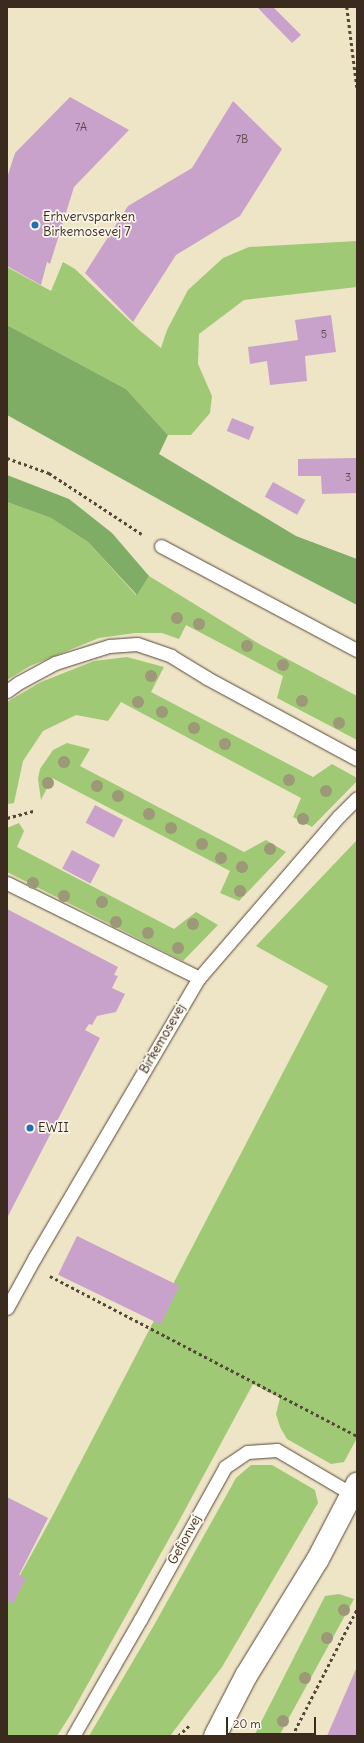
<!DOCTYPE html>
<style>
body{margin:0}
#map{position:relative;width:364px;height:1743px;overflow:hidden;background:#eee4c6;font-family:Delius,sans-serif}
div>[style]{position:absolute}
.green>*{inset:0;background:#a0c975}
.forest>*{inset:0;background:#80ad66}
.building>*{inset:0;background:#c9a2cb;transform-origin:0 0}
.path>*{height:2.5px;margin-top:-1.25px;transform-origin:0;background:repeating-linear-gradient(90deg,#564637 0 3px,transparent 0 6px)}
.roads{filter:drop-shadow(0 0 1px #564637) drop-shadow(0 0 1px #564637)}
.lane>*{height:13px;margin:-6.5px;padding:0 6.5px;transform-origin:6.5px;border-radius:6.5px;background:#fff}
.secondary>*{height:22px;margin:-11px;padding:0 11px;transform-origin:11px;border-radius:11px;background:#fff}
.trees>*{width:12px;height:12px;margin:-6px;border-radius:50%;background:#9c9878}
.dots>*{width:11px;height:11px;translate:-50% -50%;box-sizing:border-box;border:2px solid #fbf7ec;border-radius:50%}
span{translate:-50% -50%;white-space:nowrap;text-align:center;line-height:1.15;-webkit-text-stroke:3.5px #fbf7ec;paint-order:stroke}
.number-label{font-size:11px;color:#5e4849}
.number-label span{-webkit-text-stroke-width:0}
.poi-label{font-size:13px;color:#3b2a1e}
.left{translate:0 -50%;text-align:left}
.street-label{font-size:13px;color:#3b2a1e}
.frame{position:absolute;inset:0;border:8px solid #3b2a1e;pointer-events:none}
.scale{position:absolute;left:226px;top:1717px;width:90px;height:18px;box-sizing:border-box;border:2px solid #3b2a1e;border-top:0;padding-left:5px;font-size:12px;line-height:14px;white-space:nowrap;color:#3b2a1e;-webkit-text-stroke:3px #fbf7ec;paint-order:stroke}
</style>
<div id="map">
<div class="green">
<div style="clip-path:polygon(357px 241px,357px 287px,244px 300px,199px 334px,198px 364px,212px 396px,210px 413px,191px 435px,168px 435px,126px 389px,7px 325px,7px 267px,51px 291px,63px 262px,75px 269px,138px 329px,161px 348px,167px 330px,188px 290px,223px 258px,249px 247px)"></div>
<div style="clip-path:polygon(7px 502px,51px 518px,88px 542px,136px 595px,149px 576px,261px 645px,357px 696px,357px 740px,277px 698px,283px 676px,186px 625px,179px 639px,162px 633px,135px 633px,99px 638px,30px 666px,7px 680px)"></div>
<div style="clip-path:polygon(127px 657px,164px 667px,151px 692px,313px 777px,332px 764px,357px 778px,357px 781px,312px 827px,293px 817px,301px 798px,121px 702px,108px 721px,76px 715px,43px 731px,23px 761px,14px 803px,7px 804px,7px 702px,41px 682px,94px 661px)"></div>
<div style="clip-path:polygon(67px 743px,90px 749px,80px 766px,244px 852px,266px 840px,286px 852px,239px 901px,220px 893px,230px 871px,52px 778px,41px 800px,38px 779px,40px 769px,53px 750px)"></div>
<div style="clip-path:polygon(19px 823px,24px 831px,17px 847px,174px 929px,196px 912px,218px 925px,183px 961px,7px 872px,7px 828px)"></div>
<div style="clip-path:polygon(357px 840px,357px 1438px,344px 1462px,331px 1464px,287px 1439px,280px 1427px,276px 1414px,280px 1398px,253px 1384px,179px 1521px,71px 1714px,57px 1736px,7px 1736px,7px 1599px,53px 1515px,328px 986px,256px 946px)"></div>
<div style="clip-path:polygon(251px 1465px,272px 1465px,315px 1490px,318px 1503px,222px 1667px,170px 1736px,89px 1736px,153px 1627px,236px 1478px)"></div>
<div style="clip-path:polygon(339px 1594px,354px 1599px,279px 1736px,254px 1736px,325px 1596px)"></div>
</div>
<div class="forest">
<div style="clip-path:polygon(7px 325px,126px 389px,168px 435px,159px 454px,296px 536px,357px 559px,357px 605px,232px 540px,7px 415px)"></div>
<div style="clip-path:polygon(7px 475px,69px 499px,112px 533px,149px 576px,137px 595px,88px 542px,51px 518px,7px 502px)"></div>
</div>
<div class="building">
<div style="clip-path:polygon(257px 7px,273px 7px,301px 35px,292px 43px)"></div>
<div style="clip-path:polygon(70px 97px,129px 130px,74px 187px,50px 264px,47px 262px,41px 285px,7px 266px,7px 178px,15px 153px)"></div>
<div style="clip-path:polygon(233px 101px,282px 149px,240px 216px,176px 255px,133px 322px,85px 273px,128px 206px,192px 168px)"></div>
<div style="clip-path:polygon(331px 315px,336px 352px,305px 356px,307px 381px,270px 385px,267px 361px,250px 364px,248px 347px,298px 340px,295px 320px)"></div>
<div style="left:232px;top:418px;width:24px;height:14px;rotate:22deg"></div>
<div style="clip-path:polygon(356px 458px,357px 493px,322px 494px,321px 476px,298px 476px,298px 459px)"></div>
<div style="left:273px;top:482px;width:37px;height:17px;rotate:29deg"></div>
<div style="left:95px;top:805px;width:32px;height:20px;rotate:28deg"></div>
<div style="left:72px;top:850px;width:32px;height:21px;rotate:28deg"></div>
<div style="clip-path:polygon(7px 909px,118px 967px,114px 975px,118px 976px,112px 988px,125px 994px,116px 1012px,97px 1016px,92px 1025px,89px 1024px,85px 1030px,100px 1038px,7px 1218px)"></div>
<div style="left:77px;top:1236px;width:114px;height:43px;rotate:26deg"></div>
<div style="clip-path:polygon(7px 1497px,48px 1518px,19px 1575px,26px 1578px,13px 1604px,7px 1601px)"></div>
<div style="clip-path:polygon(356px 1669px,357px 1670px,357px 1736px,327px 1736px)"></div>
</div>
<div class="path">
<div style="left:347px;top:7px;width:81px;rotate:82.9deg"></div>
<div style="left:7px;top:458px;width:45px;rotate:19.7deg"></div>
<div style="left:49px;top:473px;width:111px;rotate:33.3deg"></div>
<div style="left:7px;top:818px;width:27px;rotate:-15deg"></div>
<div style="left:50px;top:1276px;width:346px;rotate:27.5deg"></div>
<div style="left:178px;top:1736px;width:16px;rotate:-43deg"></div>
<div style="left:292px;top:1736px;width:143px;rotate:-62.9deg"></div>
</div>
<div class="roads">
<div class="lane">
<div style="left:161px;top:546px;width:222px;rotate:28deg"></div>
<div style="left:7px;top:691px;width:14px;rotate:-36deg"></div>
<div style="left:18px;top:683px;width:42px;rotate:-28.4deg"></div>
<div style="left:55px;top:663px;width:57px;rotate:-17.5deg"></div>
<div style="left:109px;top:646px;width:28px;rotate:-4deg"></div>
<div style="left:137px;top:644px;width:36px;rotate:19deg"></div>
<div style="left:171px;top:656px;width:42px;rotate:31.4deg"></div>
<div style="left:207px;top:678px;width:170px;rotate:28.4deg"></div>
<div style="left:7px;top:883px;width:214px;rotate:26.3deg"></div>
<div style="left:7px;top:1308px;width:58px;rotate:-61.2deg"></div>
<div style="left:35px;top:1257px;width:324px;rotate:-59.6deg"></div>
<div style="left:199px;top:978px;width:214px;rotate:-49.2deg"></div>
<div style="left:339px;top:816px;width:25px;rotate:-45deg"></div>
<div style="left:73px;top:1736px;width:134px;rotate:-60deg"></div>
<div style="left:140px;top:1620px;width:175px;rotate:-60.9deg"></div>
<div style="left:225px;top:1467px;width:27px;rotate:-34deg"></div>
<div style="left:247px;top:1452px;width:30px;rotate:-4deg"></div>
<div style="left:277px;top:1450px;width:87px;rotate:30.4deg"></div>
</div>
<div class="secondary">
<div style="left:215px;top:1736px;width:68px;rotate:-62.7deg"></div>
<div style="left:246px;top:1676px;width:137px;rotate:-58.4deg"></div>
<div style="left:318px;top:1559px;width:85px;rotate:-62.5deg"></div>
</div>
</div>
<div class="trees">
<div style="left:177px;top:618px"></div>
<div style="left:199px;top:624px"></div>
<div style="left:247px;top:646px"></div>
<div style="left:283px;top:665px"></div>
<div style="left:151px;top:676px"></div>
<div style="left:302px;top:701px"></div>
<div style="left:138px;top:702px"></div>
<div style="left:162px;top:712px"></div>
<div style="left:339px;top:723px"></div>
<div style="left:194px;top:728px"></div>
<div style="left:225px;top:744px"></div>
<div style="left:64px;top:762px"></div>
<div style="left:289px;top:780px"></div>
<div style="left:48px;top:783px"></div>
<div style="left:97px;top:786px"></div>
<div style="left:326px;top:791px"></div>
<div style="left:118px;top:796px"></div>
<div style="left:149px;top:814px"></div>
<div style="left:303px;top:819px"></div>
<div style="left:171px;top:828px"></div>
<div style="left:202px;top:844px"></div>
<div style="left:270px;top:849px"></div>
<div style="left:221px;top:858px"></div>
<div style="left:242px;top:867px"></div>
<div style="left:33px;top:883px"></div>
<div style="left:240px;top:891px"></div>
<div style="left:64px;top:896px"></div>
<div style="left:102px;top:902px"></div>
<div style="left:116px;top:922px"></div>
<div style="left:193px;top:924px"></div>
<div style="left:148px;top:933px"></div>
<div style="left:178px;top:948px"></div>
<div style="left:344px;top:1610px"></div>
<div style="left:327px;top:1638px"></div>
<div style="left:305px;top:1678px"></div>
<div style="left:283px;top:1721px"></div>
</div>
<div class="dots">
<div style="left:35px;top:225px;background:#1f6fb2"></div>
<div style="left:30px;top:1128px;background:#1f6fb2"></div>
</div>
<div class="number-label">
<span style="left:81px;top:127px">7A</span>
<span style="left:242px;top:139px">7B</span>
<span style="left:324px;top:334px">5</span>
<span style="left:348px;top:477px">3</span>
</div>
<div class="poi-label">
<span class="left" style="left:43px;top:225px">Erhvervsparken<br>Birkemosevej 7</span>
<span class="left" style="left:38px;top:1128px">EWII</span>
</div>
<div class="street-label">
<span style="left:163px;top:1039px;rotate:-60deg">Birkemosevej</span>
<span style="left:185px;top:1540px;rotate:-61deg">Gefionvej</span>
</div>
<div class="frame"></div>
<div class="scale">20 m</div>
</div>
